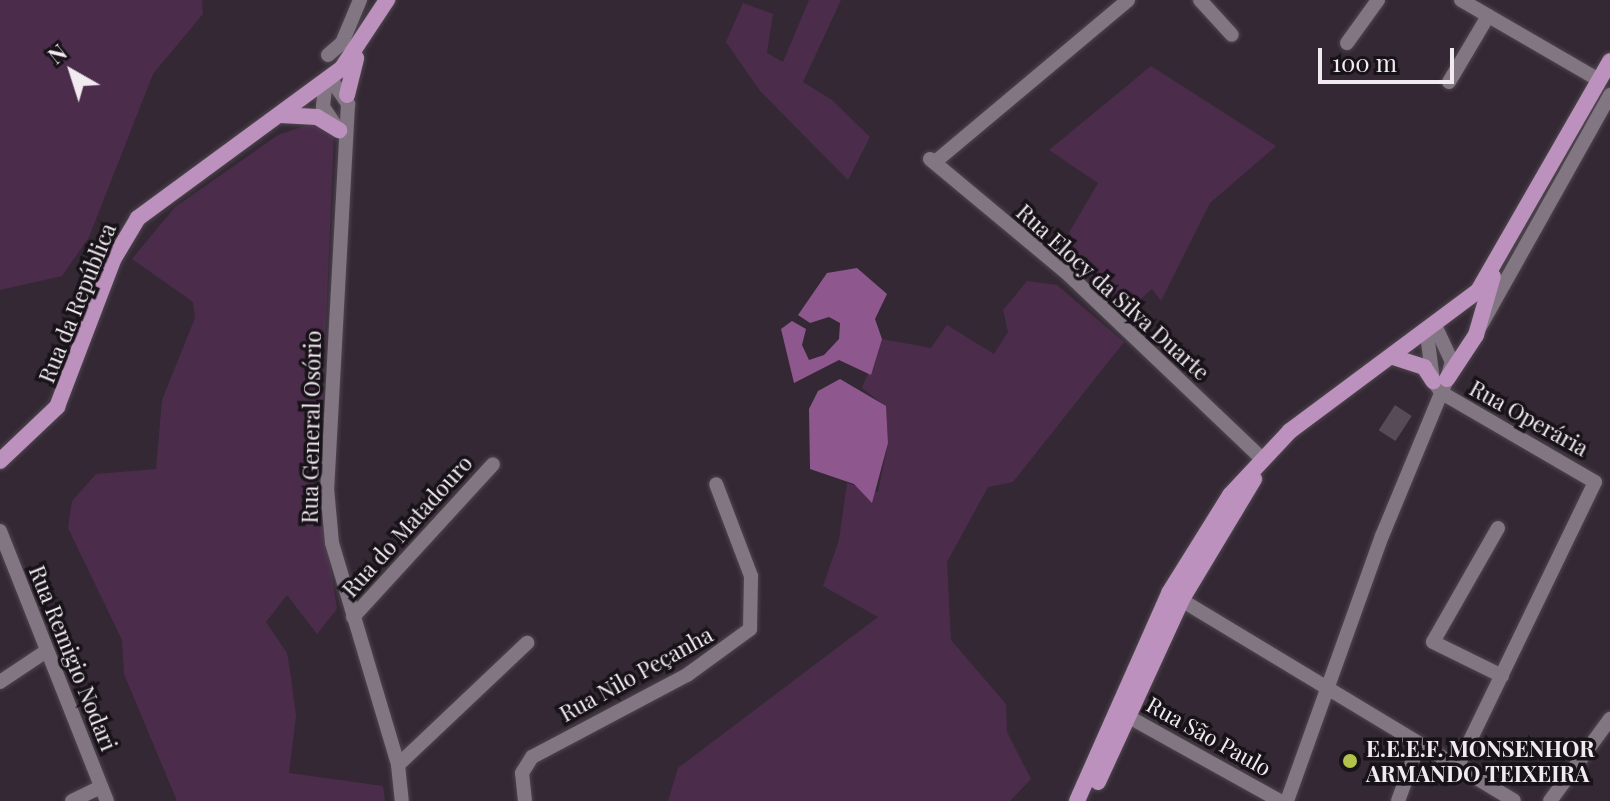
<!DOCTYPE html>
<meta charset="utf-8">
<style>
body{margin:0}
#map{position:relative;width:1610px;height:801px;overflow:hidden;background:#332833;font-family:"Playfair Display",serif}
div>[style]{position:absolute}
.green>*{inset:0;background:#4b2d4b}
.water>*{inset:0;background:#8e588f}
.building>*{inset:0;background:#564b56;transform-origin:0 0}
.roads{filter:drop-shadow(0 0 2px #4e454e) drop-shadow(0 0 2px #4e454e)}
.minor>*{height:14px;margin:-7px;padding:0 7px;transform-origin:7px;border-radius:7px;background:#837683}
.major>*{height:16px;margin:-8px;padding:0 8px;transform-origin:8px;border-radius:8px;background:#bd91bd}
.dots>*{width:22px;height:22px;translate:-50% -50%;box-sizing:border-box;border:4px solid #181318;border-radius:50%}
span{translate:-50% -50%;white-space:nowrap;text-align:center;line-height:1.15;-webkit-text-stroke:7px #181318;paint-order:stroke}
.street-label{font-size:22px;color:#f2eaf1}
.poi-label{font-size:22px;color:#f2eaf1;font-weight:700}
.left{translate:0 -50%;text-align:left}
.north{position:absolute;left:32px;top:32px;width:80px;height:80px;-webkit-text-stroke:6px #181318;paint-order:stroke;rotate:321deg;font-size:22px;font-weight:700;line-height:32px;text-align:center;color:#f2eaf1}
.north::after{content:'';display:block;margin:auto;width:28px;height:36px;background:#f2eaf1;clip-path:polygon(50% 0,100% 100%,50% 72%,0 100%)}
.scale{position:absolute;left:1318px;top:48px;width:136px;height:36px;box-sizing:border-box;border:4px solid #f2eaf1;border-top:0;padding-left:10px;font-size:24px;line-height:28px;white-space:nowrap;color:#f2eaf1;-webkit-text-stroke:6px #181318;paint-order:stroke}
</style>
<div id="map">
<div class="green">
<div style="clip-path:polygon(0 0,202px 0,203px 14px,153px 74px,89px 237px,62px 276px,0 290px)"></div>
<div style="clip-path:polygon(809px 0,841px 0,803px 82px,832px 100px,870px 137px,848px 180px,760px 91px,726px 42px,743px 3px,773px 14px,767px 53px,783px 62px)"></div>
<div style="clip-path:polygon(1151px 66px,1276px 146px,1210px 203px,1161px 301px,1152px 289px,1124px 314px,1092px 280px,1067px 236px,1098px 183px,1049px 150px)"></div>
<div style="clip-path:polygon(310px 124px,334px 133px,319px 489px,337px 609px,317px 634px,287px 595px,266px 622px,287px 653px,291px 677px,296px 716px,289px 773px,383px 786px,385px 801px,177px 801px,124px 674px,122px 640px,68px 528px,72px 501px,96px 474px,156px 469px,162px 400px,195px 318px,193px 302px,132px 259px,175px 207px,278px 135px)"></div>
<div style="clip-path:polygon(1027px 281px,1057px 285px,1124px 342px,1013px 482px,988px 487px,947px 562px,951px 640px,1006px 704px,1007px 732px,1031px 779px,1010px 801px,668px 801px,678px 768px,878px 617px,823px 586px,839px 540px,847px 483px,878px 492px,888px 443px,886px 407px,862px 388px,882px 339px,931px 348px,947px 325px,994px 354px,1008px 332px,1003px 310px)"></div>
</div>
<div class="water">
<div style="clip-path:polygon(857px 268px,887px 294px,875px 319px,882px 339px,871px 375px,839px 360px,794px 383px,781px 329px,792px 321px,806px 329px,802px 345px,809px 360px,824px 355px,839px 339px,840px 323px,829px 317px,810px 323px,798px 315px,827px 273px)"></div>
<div style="clip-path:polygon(840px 379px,886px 406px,888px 443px,872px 503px,854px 484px,810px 469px,809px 409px,818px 391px)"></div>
</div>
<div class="building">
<div style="left:1395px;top:405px;width:20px;height:30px;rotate:33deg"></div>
</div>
<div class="roads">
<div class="minor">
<div style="left:1200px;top:0;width:47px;rotate:47.6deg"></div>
<div style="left:1461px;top:0;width:160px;rotate:30.1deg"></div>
<div style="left:1347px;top:43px;width:53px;rotate:-54.2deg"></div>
<div style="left:328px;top:55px;width:18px;rotate:-41deg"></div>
<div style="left:342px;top:43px;width:47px;rotate:-67.3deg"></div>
<div style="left:330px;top:78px;width:32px;rotate:55deg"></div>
<div style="left:348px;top:104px;width:385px;rotate:93.1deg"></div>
<div style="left:327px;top:488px;width:55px;rotate:84.8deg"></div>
<div style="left:332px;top:543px;width:232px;rotate:73.4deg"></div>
<div style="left:398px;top:765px;width:36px;rotate:84deg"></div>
<div style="left:326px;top:81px;width:26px;rotate:97deg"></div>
<div style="left:323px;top:107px;width:25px;rotate:56deg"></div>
<div style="left:1449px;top:82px;width:77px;rotate:-59.4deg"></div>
<div style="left:930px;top:159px;width:181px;rotate:39.8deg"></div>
<div style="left:1069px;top:275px;width:268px;rotate:43.6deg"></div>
<div style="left:935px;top:162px;width:252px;rotate:-40deg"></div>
<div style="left:1481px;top:325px;width:264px;rotate:-60.7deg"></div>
<div style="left:1427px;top:334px;width:47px;rotate:82.7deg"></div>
<div style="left:1433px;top:381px;width:15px;rotate:53deg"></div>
<div style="left:1442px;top:393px;width:177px;rotate:30.2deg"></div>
<div style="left:1595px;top:482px;width:318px;rotate:115.8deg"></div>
<div style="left:1498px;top:528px;width:131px;rotate:119.7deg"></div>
<div style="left:1433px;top:642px;width:77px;rotate:26.2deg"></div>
<div style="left:0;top:531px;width:290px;rotate:68.4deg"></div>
<div style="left:1173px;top:595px;width:398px;rotate:31.1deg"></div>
<div style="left:353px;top:617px;width:207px;rotate:-47.5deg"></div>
<div style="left:0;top:682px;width:54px;rotate:-33.7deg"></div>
<div style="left:1120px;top:712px;width:183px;rotate:29.1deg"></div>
<div style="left:398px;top:765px;width:178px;rotate:-43.4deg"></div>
<div style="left:72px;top:801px;width:32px;rotate:-26deg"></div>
<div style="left:525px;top:801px;width:28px;rotate:-96deg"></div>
<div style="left:522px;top:773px;width:19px;rotate:-58deg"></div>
<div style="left:532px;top:757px;width:175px;rotate:-27.9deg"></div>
<div style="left:687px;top:675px;width:78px;rotate:-36.1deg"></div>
<div style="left:750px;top:629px;width:53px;rotate:-88.9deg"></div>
<div style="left:751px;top:576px;width:98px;rotate:-110.8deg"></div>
<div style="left:1287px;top:801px;width:282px;rotate:-70.3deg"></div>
<div style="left:1382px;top:536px;width:170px;rotate:-67.5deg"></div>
<div style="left:1447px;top:379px;width:18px;rotate:-74deg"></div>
<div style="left:1452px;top:362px;width:38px;rotate:-115deg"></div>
<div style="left:1398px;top:801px;width:59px;rotate:-70deg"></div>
<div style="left:1550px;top:801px;width:102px;rotate:-53.8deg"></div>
</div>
<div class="major">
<div style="left:347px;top:95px;width:38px;rotate:-76deg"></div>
<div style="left:280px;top:115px;width:37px;rotate:3deg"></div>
<div style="left:317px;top:117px;width:26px;rotate:31deg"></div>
<div style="left:1393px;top:357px;width:33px;rotate:18deg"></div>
<div style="left:1424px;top:367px;width:17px;rotate:57deg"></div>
<div style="left:1447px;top:379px;width:53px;rotate:-56.6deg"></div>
<div style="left:1476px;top:335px;width:61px;rotate:-73.9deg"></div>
<div style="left:0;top:461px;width:79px;rotate:-43.5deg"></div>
<div style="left:57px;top:407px;width:157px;rotate:-69.1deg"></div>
<div style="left:113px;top:260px;width:49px;rotate:-59.2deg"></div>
<div style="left:138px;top:218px;width:253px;rotate:-36.3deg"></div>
<div style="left:342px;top:68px;width:82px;rotate:-56.5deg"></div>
<div style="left:1098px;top:782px;width:201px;rotate:-65.3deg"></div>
<div style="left:1182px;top:599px;width:140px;rotate:-59deg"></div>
<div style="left:1077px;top:801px;width:227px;rotate:-66.1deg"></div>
<div style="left:1169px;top:593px;width:115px;rotate:-58.1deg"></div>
<div style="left:1230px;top:495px;width:88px;rotate:-46.8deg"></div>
<div style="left:1290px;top:431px;width:234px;rotate:-36.7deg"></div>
<div style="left:1478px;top:291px;width:265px;rotate:-60.1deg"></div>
</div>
</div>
<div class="dots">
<div style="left:1350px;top:761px;background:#b3c24b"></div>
</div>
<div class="street-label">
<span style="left:1113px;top:292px;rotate:42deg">Rua Elocy da Silva Duarte</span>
<span style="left:77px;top:303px;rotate:-68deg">Rua da República</span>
<span style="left:1529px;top:418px;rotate:29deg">Rua Operária</span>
<span style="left:311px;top:427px;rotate:-89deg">Rua General Osório</span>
<span style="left:407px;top:526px;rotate:-48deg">Rua do Matadouro</span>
<span style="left:73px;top:658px;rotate:68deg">Rua Remigio Nodari</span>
<span style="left:636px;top:674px;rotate:-29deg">Rua Nilo Peçanha</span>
<span style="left:1209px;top:736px;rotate:29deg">Rua São Paulo</span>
</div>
<div class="poi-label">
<span class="left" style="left:1366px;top:761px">E.E.E.F. MONSENHOR<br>ARMANDO TEIXEIRA</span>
</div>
<div class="north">N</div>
<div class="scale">100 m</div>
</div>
